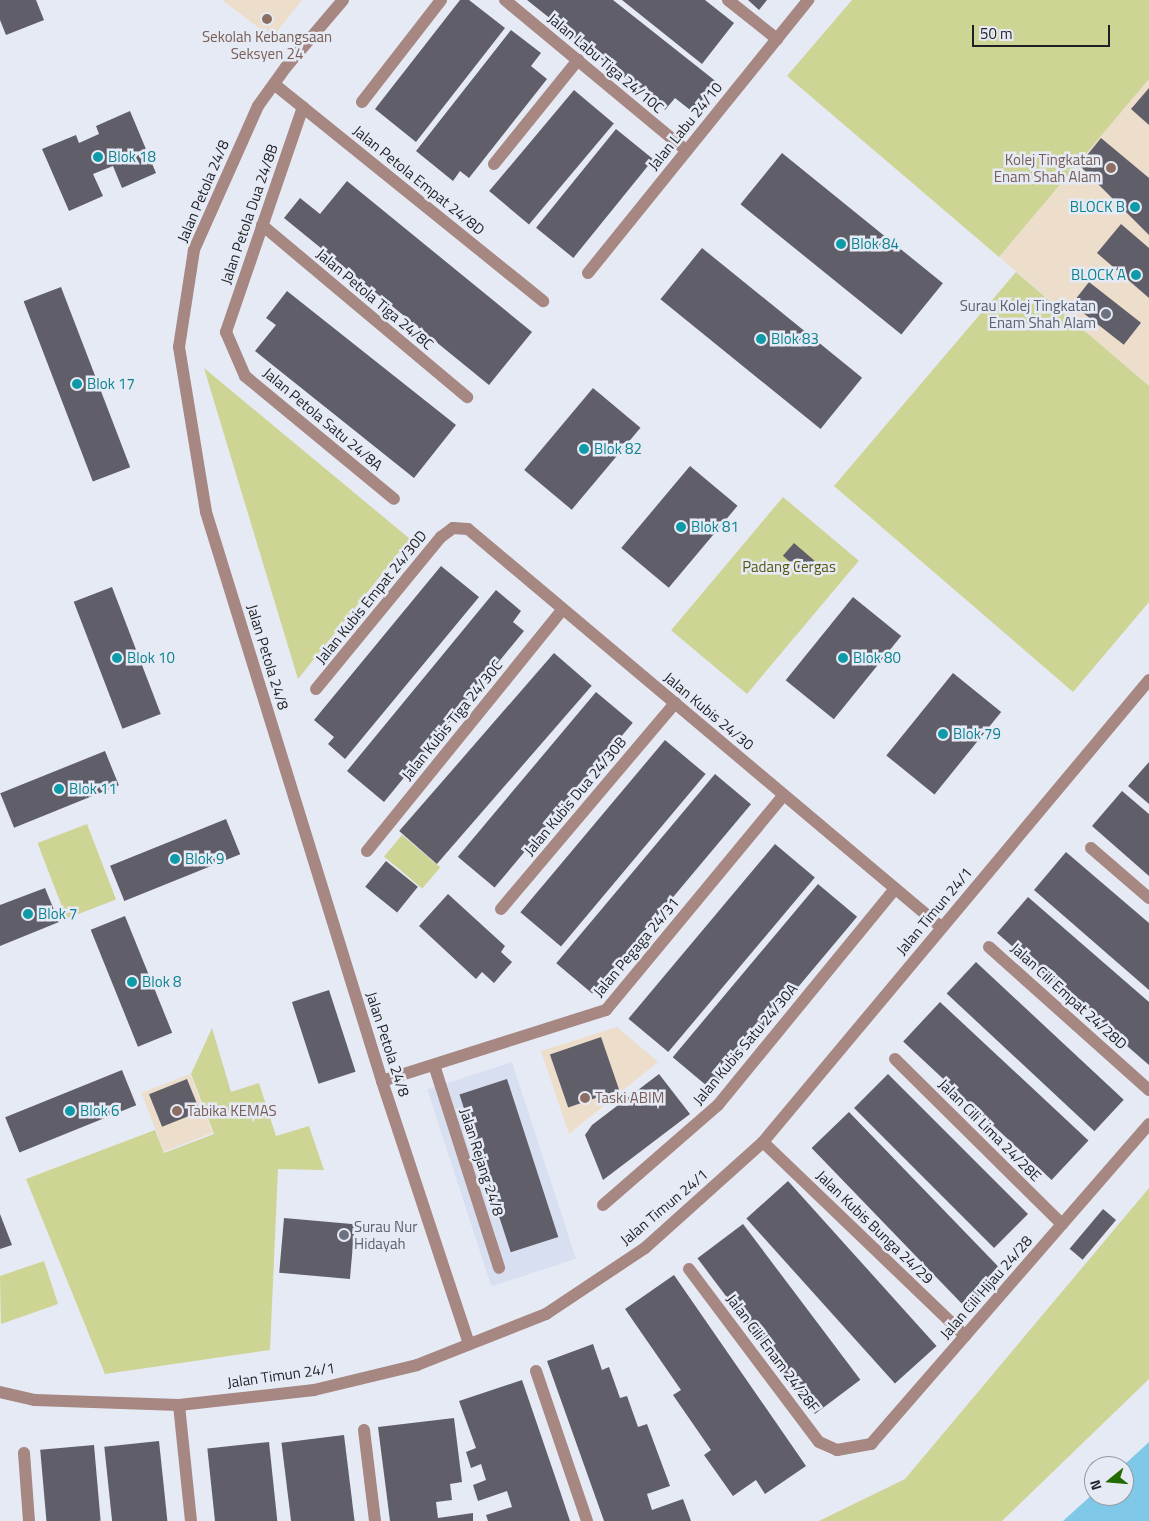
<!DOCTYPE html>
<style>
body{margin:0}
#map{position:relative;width:1149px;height:1521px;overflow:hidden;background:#e6eaf5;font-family:"Titillium Web",sans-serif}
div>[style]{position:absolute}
.built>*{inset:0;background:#d7dff1;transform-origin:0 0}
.education>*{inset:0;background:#eddecb;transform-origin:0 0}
.green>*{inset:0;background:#ced493;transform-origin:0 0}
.water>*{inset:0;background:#7fc8e8}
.building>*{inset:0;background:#605f69;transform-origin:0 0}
.minor>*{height:12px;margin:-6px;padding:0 6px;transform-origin:6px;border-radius:6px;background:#a68782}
.dots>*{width:14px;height:14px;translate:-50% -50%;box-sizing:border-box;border:2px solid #e6eaf5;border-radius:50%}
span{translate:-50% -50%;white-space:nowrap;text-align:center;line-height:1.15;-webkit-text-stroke:5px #e6eaf5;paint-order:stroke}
.education-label{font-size:15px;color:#785e54}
.right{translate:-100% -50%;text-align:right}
.left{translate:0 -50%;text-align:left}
.street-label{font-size:15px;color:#1f2024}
.culture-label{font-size:15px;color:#0d838f}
.worship-label{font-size:15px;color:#5b616d}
.park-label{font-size:15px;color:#56590e}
.north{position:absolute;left:1084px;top:1456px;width:50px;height:50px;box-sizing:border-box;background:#e6eaf5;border:1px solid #9699a1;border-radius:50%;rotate:253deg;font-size:14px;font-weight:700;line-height:20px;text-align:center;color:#1f2024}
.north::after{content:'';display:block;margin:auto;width:18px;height:22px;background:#246a03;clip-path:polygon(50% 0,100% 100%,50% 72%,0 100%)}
.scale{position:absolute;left:972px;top:25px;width:138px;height:22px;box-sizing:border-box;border:2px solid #1f2024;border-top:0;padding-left:6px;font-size:15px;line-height:18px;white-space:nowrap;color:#1f2024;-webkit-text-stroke:4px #e6eaf5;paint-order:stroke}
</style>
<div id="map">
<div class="built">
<div style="left:512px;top:1062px;width:207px;height:89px;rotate:72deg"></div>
</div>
<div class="education">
<div style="clip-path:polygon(222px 0,302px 0,272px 38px)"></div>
<div style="clip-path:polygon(1149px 79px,1149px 386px,999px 257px)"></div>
<div style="clip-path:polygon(617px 1027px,658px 1062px,569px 1134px,541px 1051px)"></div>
<div style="left:190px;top:1074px;width:63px;height:52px;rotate:69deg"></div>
</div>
<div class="green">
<div style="clip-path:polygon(852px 0,1149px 0,1149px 79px,999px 257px,787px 76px)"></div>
<div style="clip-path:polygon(1016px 272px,1149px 386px,1149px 602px,1073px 692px,834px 486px)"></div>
<div style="clip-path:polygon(204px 368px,410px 539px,298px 679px)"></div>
<div style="left:783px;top:497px;width:99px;height:174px;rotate:40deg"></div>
<div style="left:87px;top:824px;width:81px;height:53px;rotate:69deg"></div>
<div style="left:402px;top:835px;width:50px;height:28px;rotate:40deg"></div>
<div style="clip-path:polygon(212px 1028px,231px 1092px,259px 1083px,276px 1136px,309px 1126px,324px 1170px,278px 1169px,270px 1350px,105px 1374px,26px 1179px,155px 1130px,164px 1153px,214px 1134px,191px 1074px)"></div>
<div style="clip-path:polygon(1149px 1188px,1149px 1379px,1002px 1521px,819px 1521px,905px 1479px)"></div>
<div style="clip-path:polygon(44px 1261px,58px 1304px,1px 1324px,0 1276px)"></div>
</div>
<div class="water">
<div style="clip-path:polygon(1149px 1442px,1149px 1521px,1063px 1521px,1094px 1493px,1094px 1496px,1124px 1496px,1123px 1466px)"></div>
</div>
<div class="building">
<div style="clip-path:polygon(0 0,36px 0,44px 20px,6px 35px,0 20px)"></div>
<div style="clip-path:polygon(460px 0,469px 0,505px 28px,416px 142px,375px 109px)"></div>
<div style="clip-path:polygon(527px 0,613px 0,718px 83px,694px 113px,675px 98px,665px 110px)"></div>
<div style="clip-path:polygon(622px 0,705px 0,734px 23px,702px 64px)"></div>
<div style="clip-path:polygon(748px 0,767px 0,759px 10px)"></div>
<div style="clip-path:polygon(511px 30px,541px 53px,531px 66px,547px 79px,469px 178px,460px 171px,453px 181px,416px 151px)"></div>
<div style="clip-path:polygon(1149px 88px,1149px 125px,1131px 109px)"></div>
<div style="left:574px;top:90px;width:52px;height:132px;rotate:40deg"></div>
<div style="clip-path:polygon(130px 111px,156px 173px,122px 188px,113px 166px,93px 174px,103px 196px,69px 211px,42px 149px,76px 135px,79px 143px,99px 134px,96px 126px)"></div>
<div style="left:616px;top:129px;width:48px;height:127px;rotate:39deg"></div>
<div style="clip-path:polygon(1101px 138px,1149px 178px,1149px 235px,1079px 165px)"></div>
<div style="left:782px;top:153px;width:207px;height:66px;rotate:39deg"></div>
<div style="clip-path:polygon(347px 181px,532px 332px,489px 385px,284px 218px,300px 198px,320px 214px)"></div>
<div style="clip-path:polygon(1121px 224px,1149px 248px,1149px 298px,1097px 253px)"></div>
<div style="left:702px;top:248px;width:206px;height:66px;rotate:39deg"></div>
<div style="left:1089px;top:282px;width:66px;height:28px;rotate:38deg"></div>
<div style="left:61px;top:287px;width:193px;height:40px;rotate:69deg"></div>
<div style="clip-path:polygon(287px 291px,456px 425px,414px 478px,255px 351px,276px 325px,266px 318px)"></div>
<div style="left:593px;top:388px;width:62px;height:107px;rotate:40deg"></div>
<div style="left:690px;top:466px;width:62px;height:107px;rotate:40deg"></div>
<div style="left:794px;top:543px;width:28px;height:17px;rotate:41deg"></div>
<div style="clip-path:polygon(441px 566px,479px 597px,345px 759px,328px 744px,334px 737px,314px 720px)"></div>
<div style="left:112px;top:587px;width:136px;height:41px;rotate:69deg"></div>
<div style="clip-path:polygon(496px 590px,521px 611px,513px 622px,524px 631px,384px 802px,347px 771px)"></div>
<div style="left:853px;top:597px;width:62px;height:107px;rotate:39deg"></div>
<div style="left:554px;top:653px;width:50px;height:236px;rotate:41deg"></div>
<div style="left:953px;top:673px;width:62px;height:106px;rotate:39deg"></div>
<div style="left:596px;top:692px;width:48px;height:215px;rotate:40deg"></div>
<div style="left:665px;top:740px;width:53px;height:225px;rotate:40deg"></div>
<div style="left:105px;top:751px;width:37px;height:113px;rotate:68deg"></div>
<div style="clip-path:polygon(1149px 762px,1149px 804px,1128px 786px)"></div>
<div style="left:715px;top:774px;width:47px;height:247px;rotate:40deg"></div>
<div style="clip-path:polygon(1122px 791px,1149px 814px,1149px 876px,1092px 826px)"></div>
<div style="left:226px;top:819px;width:38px;height:125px;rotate:68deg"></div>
<div style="left:775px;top:844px;width:52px;height:228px;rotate:40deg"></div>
<div style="clip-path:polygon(1066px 852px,1149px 923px,1149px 990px,1034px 890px)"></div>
<div style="left:386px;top:861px;width:41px;height:33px;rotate:39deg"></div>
<div style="left:818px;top:884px;width:51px;height:226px;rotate:40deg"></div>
<div style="clip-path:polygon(45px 888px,59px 922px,0 946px,0 905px)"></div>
<div style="clip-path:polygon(448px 894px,505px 946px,501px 952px,512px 962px,494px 983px,482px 972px,476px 979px,419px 926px)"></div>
<div style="clip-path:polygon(1028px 897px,1149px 1002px,1149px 1065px,997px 933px)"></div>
<div style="left:125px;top:916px;width:126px;height:37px;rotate:68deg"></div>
<div style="left:976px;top:962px;width:202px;height:43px;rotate:43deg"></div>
<div style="left:329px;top:990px;width:86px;height:39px;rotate:72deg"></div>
<div style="left:940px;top:1002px;width:203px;height:54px;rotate:43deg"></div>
<div style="left:601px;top:1037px;width:56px;height:54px;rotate:71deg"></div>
<div style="left:122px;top:1070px;width:38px;height:126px;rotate:68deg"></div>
<div style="clip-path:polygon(659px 1074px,690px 1114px,603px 1180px,585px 1135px,592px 1125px)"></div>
<div style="left:888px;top:1074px;width:198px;height:48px;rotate:45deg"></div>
<div style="left:187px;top:1079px;width:35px;height:41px;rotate:68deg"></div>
<div style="left:507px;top:1079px;width:166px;height:50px;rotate:72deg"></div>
<div style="left:849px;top:1112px;width:223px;height:52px;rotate:46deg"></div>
<div style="left:788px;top:1181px;width:222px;height:56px;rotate:48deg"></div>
<div style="left:1103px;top:1209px;width:17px;height:52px;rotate:40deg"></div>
<div style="clip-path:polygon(0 1214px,12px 1245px,0 1249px)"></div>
<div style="left:284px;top:1218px;width:71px;height:55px;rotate:5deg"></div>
<div style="left:743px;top:1224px;width:195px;height:57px;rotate:53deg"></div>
<div style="clip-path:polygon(674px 1275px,806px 1466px,765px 1494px,756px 1480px,733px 1496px,704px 1455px,711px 1450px,673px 1395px,681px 1390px,625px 1309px)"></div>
<div style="clip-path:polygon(593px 1344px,602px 1370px,609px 1367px,620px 1398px,627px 1396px,638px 1427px,647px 1424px,670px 1486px,647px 1494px,652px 1510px,683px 1499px,691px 1521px,604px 1521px,547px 1361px)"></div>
<div style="clip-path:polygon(522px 1380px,560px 1491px,570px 1521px,488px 1521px,486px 1515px,512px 1507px,507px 1491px,478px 1501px,473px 1485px,486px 1480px,481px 1464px,471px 1468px,466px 1452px,476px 1448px,459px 1401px)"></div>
<div style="clip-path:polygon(454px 1418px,462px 1482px,450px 1484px,452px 1500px,436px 1502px,438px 1518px,473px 1513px,473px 1521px,390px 1521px,378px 1427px)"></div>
<div style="left:344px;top:1435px;width:87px;height:63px;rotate:83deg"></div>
<div style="left:159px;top:1441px;width:81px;height:55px;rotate:84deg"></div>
<div style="left:269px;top:1442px;width:80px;height:62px;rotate:84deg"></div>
<div style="left:94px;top:1445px;width:76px;height:54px;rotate:85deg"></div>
</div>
<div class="minor">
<div style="left:343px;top:0;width:88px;rotate:130.4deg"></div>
<div style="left:286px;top:67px;width:48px;rotate:125.7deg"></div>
<div style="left:258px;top:106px;width:158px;rotate:114deg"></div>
<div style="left:194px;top:250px;width:98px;rotate:98.8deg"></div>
<div style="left:179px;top:347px;width:167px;rotate:80.7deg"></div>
<div style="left:206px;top:512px;width:596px;rotate:72.81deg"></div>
<div style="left:382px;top:1081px;width:277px;rotate:71.7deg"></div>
<div style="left:505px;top:0;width:236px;rotate:39.7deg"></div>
<div style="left:728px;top:0;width:63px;rotate:38.5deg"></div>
<div style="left:274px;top:84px;width:346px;rotate:38.9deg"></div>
<div style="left:362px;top:102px;width:129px;rotate:-52.2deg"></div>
<div style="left:303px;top:107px;width:238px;rotate:108.9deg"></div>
<div style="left:226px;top:332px;width:48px;rotate:66.6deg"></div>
<div style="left:245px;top:376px;width:193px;rotate:39.5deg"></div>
<div style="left:494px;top:164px;width:134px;rotate:-51.1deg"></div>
<div style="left:262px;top:225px;width:268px;rotate:40deg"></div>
<div style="left:588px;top:273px;width:351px;rotate:-51.1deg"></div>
<div style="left:316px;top:689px;width:197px;rotate:-50.6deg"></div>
<div style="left:441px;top:537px;width:15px;rotate:-37deg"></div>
<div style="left:453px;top:528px;width:15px;rotate:4deg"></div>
<div style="left:468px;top:529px;width:618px;rotate:40.08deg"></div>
<div style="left:1091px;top:848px;width:77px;rotate:40.8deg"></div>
<div style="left:367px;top:851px;width:311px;rotate:-51deg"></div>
<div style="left:501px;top:909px;width:270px;rotate:-49.8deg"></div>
<div style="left:989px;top:947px;width:215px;rotate:41.8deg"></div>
<div style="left:895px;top:1059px;width:235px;rotate:44.7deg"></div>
<div style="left:434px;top:1065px;width:213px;rotate:72.2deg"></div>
<div style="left:382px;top:1081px;width:235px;rotate:-17.6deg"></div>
<div style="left:606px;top:1010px;width:279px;rotate:-50.4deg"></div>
<div style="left:763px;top:1142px;width:280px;rotate:43.8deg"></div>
<div style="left:603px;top:1205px;width:152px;rotate:-41deg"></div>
<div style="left:718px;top:1105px;width:279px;rotate:-50.7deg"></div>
<div style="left:689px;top:1269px;width:216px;rotate:53.1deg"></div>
<div style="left:819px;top:1442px;width:20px;rotate:24deg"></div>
<div style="left:837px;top:1450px;width:35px;rotate:-10deg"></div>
<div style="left:871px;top:1444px;width:424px;rotate:-49deg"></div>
<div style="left:536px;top:1371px;width:158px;rotate:71.2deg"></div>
<div style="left:0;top:1392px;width:36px;rotate:13deg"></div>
<div style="left:35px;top:1400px;width:144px;rotate:2deg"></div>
<div style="left:179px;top:1405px;width:136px;rotate:-6.3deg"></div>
<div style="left:314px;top:1390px;width:106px;rotate:-13.6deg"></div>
<div style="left:417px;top:1365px;width:139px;rotate:-21.6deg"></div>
<div style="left:546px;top:1314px;width:119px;rotate:-33.7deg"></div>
<div style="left:645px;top:1248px;width:159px;rotate:-41.9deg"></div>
<div style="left:763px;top:1142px;width:602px;rotate:-50.12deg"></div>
<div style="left:179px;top:1405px;width:117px;rotate:84.1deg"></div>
<div style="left:364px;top:1430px;width:92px;rotate:83.1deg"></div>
<div style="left:24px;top:1453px;width:68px;rotate:85.8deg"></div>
</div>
<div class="dots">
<div style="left:267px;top:19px;background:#8d6e63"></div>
<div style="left:98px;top:157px;background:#0f9aa8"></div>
<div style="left:1111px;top:168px;background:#8d6e63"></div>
<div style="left:1135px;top:207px;background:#0f9aa8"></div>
<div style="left:841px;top:244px;background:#0f9aa8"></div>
<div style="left:1136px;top:275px;background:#0f9aa8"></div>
<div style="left:1106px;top:314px;background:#6b7280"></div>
<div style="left:761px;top:339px;background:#0f9aa8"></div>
<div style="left:77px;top:384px;background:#0f9aa8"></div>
<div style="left:584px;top:449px;background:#0f9aa8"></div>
<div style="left:681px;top:527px;background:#0f9aa8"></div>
<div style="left:117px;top:658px;background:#0f9aa8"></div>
<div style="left:843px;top:658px;background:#0f9aa8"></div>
<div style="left:943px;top:734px;background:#0f9aa8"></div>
<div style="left:59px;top:789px;background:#0f9aa8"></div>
<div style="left:175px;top:859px;background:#0f9aa8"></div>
<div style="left:28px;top:914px;background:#0f9aa8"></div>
<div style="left:132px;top:982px;background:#0f9aa8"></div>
<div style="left:585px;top:1098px;background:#8d6e63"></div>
<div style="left:70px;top:1111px;background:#0f9aa8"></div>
<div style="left:177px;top:1111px;background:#8d6e63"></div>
<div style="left:344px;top:1235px;background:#6b7280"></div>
</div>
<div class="education-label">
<span style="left:267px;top:45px">Sekolah Kebangsaan<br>Seksyen 24</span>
<span class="right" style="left:1101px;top:168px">Kolej Tingkatan<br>Enam Shah Alam</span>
<span class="left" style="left:595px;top:1098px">Taski ABIM</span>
<span class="left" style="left:187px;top:1111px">Tabika KEMAS</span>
</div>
<div class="street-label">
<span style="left:606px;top:63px;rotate:40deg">Jalan Labu Tiga 24/10C</span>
<span style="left:685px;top:126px;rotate:-51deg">Jalan Labu 24/10</span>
<span style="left:419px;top:180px;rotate:39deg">Jalan Petola Empat 24/8D</span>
<span style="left:203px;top:191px;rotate:-67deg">Jalan Petola 24/8</span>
<span style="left:249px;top:214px;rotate:-71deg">Jalan Petola Dua 24/8B</span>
<span style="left:375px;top:299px;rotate:40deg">Jalan Petola Tiga 24/8C</span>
<span style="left:323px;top:419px;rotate:40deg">Jalan Petola Satu 24/8A</span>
<span style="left:371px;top:597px;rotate:-51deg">Jalan Kubis Empat 24/30D</span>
<span style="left:268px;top:657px;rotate:73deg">Jalan Petola 24/8</span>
<span style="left:709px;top:711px;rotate:40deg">Jalan Kubis 24/30</span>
<span style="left:452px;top:720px;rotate:-51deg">Jalan Kubis Tiga 24/30C</span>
<span style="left:575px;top:796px;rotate:-50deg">Jalan Kubis Dua 24/30B</span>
<span style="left:934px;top:911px;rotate:-50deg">Jalan Timun 24/1</span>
<span style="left:636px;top:947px;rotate:-50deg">Jalan Pegaga 24/31</span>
<span style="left:1069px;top:996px;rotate:42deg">Jalan Cili Empat 24/28D</span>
<span style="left:388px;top:1044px;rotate:72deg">Jalan Petola 24/8</span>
<span style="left:745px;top:1044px;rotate:-50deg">Jalan Kubis Satu 24/30A</span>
<span style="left:990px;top:1130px;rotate:45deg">Jalan Cili Lima 24/28E</span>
<span style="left:482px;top:1162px;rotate:72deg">Jalan Rejang 24/8</span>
<span style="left:664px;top:1207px;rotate:-40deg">Jalan Timun 24/1</span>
<span style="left:875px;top:1227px;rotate:44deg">Jalan Kubis Bunga 24/29</span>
<span style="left:986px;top:1287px;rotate:-49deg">Jalan Cili Hijau 24/28</span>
<span style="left:773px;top:1353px;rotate:53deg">Jalan Cili Enam 24/28F</span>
<span style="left:281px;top:1375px;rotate:-8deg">Jalan Timun 24/1</span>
</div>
<div class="culture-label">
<span class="left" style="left:108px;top:157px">Blok 18</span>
<span class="right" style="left:1125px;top:207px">BLOCK B</span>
<span class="left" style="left:851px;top:244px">Blok 84</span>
<span class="right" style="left:1126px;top:275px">BLOCK A</span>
<span class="left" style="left:771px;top:339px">Blok 83</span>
<span class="left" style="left:87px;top:384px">Blok 17</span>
<span class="left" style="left:594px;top:449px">Blok 82</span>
<span class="left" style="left:691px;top:527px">Blok 81</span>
<span class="left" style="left:127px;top:658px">Blok 10</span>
<span class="left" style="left:853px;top:658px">Blok 80</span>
<span class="left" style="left:953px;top:734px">Blok 79</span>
<span class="left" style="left:69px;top:789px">Blok 11</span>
<span class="left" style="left:185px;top:859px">Blok 9</span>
<span class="left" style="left:38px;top:914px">Blok 7</span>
<span class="left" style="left:142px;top:982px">Blok 8</span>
<span class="left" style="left:80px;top:1111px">Blok 6</span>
</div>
<div class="worship-label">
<span class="right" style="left:1096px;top:314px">Surau Kolej Tingkatan<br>Enam Shah Alam</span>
<span class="left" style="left:354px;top:1235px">Surau Nur<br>Hidayah</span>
</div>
<div class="park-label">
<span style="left:789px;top:567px">Padang Cergas</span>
</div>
<div class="north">N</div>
<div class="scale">50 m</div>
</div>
